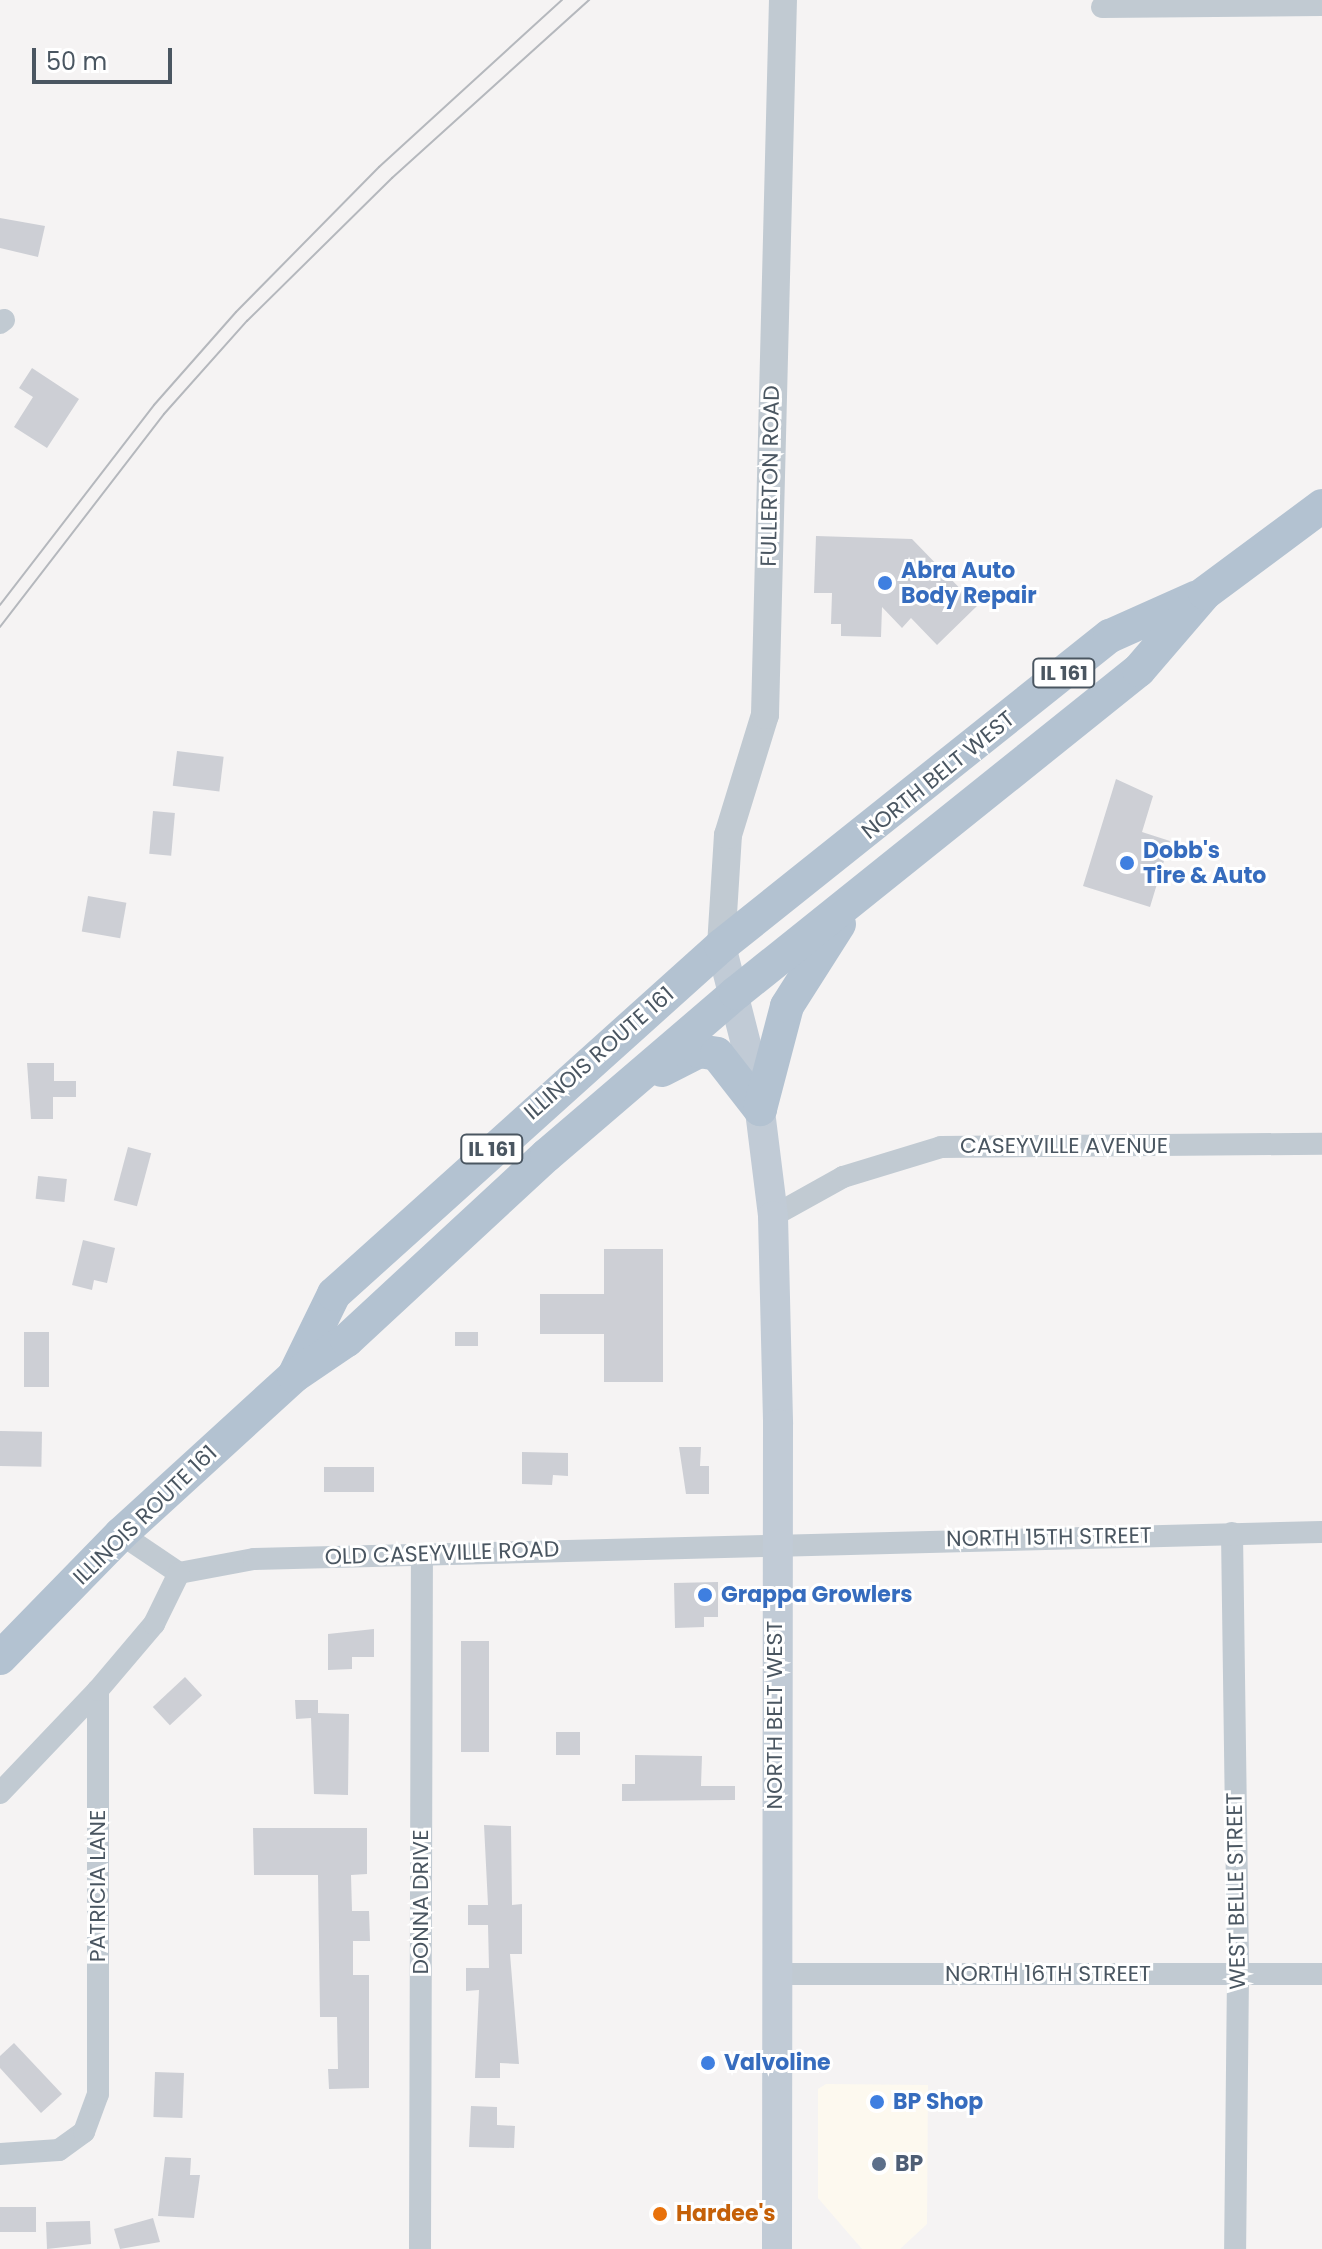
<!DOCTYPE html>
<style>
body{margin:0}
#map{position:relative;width:1322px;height:2249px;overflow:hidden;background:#f5f3f3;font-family:Poppins,sans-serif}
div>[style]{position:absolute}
.commercial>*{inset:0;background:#fdf9ef}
.building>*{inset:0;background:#cdcfd5;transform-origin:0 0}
.minor>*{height:22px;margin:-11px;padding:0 11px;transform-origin:11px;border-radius:11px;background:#c1cad2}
.tertiary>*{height:28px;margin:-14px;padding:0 14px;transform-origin:14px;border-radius:14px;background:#c1cad2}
.secondary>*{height:30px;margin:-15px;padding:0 15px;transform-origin:15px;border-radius:15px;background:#c1cbd6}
.primary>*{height:34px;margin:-17px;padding:0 17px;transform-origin:17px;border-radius:17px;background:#b3c2d1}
.tram>*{height:2px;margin:-1px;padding:0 1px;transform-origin:1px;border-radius:1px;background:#b5b8bd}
.dots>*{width:22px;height:22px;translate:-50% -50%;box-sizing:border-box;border:4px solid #fff;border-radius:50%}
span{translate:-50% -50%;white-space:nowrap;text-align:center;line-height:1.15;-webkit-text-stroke:6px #fff;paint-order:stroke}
.shield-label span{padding:2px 6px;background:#fff;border:2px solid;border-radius:6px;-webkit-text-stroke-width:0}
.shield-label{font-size:20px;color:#4a5661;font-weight:700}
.street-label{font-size:22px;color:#4a5661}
.shop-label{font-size:22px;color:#366cbe;font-weight:700}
.left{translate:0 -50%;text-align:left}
.service-label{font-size:22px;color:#4e5e75;font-weight:700}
.food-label{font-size:22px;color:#c56008;font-weight:700}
.scale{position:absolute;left:32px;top:48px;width:140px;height:36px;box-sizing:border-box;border:4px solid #4a5661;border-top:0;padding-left:10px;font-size:24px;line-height:28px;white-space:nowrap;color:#4a5661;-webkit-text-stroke:6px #fff;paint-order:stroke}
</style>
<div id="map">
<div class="commercial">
<div style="clip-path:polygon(826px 2084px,928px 2085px,927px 2224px,900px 2249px,862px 2249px,818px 2198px,818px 2089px)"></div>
</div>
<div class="building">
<div style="clip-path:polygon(0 218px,45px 226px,38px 257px,0 248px)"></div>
<div style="clip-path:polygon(32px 368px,79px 399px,47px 448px,14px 427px,33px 397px,19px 388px)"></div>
<div style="clip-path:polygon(816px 536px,912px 539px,977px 606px,937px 645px,911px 618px,902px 628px,882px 607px,881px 637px,841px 636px,841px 624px,831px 624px,832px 593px,814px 593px)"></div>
<div style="left:177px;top:751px;width:47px;height:35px;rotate:7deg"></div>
<div style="clip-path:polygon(1116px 779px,1153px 796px,1142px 832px,1170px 841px,1150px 907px,1083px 886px)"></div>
<div style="left:153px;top:811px;width:22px;height:43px;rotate:5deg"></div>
<div style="left:88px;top:896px;width:39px;height:36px;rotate:10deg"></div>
<div style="clip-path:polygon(27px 1063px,54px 1063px,54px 1081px,76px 1081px,76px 1097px,53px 1097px,53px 1119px,31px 1119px)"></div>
<div style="left:128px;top:1147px;width:24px;height:55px;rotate:15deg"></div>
<div style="left:38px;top:1176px;width:29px;height:23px;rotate:6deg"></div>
<div style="clip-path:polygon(83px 1240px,115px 1248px,107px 1283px,94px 1280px,92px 1290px,72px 1285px)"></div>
<div style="clip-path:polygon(604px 1249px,663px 1249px,663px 1382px,604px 1382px,604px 1334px,540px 1334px,540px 1294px,604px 1294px)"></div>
<div style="left:24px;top:1332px;width:25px;height:55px"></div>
<div style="left:455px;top:1332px;width:23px;height:14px"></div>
<div style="left:0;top:1431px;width:42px;height:35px;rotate:1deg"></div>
<div style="clip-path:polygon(679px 1447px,701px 1447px,700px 1466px,709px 1466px,709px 1494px,686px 1494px)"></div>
<div style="clip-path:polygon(522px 1452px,568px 1453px,568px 1476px,553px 1475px,552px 1485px,522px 1484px)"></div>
<div style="left:374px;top:1467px;width:25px;height:50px;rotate:90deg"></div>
<div style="clip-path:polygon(718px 1582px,718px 1617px,704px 1617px,704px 1627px,675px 1628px,674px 1583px)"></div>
<div style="clip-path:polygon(374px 1629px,374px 1657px,352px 1657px,352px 1669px,328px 1670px,328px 1634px)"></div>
<div style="left:461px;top:1641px;width:28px;height:111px"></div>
<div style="left:185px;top:1677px;width:25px;height:44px;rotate:47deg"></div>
<div style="clip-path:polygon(295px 1700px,318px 1700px,318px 1713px,349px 1714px,348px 1795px,314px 1794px,311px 1718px,296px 1719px)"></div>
<div style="left:556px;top:1732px;width:24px;height:23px"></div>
<div style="clip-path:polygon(635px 1755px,702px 1756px,701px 1786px,735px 1786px,735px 1800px,622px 1801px,622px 1784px,635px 1784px)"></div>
<div style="clip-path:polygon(484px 1825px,511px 1826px,512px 1905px,522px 1904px,522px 1954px,510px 1954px,519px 2064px,500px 2063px,500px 2078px,475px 2078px,479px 1990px,466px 1991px,466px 1968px,489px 1968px,488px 1925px,468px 1925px,468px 1905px,488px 1905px)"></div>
<div style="clip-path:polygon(253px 1828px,367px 1828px,367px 1874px,351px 1875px,352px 1911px,369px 1911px,370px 1941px,353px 1941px,353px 1975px,369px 1975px,369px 2088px,329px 2089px,328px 2069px,338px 2069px,337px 2017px,320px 2017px,318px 1875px,254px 1875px)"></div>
<div style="clip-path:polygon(14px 2043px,62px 2094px,41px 2113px,0 2068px,0 2056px)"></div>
<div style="left:155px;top:2072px;width:29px;height:45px;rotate:2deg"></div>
<div style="clip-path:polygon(471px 2106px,497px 2107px,497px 2125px,515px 2126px,514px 2148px,469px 2147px)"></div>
<div style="clip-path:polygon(165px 2157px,191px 2158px,190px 2175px,200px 2175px,194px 2218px,158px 2216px)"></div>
<div style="left:0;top:2207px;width:36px;height:25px"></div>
<div style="clip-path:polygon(153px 2218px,160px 2242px,120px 2249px,114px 2229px)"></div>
<div style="clip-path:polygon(90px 2221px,91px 2244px,47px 2249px,46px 2222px)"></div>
</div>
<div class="minor">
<div style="left:1102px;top:7px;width:220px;rotate:-0.5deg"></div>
<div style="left:0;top:323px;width:5px;rotate:-37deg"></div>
<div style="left:773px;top:1216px;width:80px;rotate:-29.1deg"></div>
<div style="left:843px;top:1177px;width:102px;rotate:-17deg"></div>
<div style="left:941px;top:1147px;width:381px;rotate:-0.5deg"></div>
<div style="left:1232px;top:1533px;width:441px;rotate:89.2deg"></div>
<div style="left:1238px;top:1974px;width:275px;rotate:90.6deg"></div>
<div style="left:121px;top:1534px;width:70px;rotate:33.9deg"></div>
<div style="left:179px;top:1573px;width:76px;rotate:-10.6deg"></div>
<div style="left:254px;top:1559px;width:1068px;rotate:-1.45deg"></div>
<div style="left:0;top:1793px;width:142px;rotate:-46.4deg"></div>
<div style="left:775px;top:1974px;width:547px"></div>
<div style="left:0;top:2154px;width:59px;rotate:-3.9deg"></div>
<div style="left:59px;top:2150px;width:31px;rotate:-36deg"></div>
<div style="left:84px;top:2132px;width:40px;rotate:-69.8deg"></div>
<div style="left:98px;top:2094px;width:404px;rotate:-90deg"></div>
<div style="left:98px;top:1690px;width:87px;rotate:-49.7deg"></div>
<div style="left:154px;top:1624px;width:57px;rotate:-63.9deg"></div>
<div style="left:420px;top:2249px;width:695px;rotate:-89.84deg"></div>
</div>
<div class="tertiary">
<div style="left:721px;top:946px;width:111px;rotate:-86.4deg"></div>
<div style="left:728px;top:835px;width:126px;rotate:-72.9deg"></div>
<div style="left:765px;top:715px;width:715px;rotate:-88.56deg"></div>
</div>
<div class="secondary">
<div style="left:721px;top:946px;width:146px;rotate:75.7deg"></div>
<div style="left:757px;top:1087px;width:130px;rotate:82.9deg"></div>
<div style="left:773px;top:1216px;width:208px;rotate:88.6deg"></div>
<div style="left:778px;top:1424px;width:825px;rotate:90.07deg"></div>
</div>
<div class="primary">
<div style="left:662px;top:1070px;width:42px;rotate:-27.2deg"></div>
<div style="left:699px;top:1051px;width:18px;rotate:9deg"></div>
<div style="left:717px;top:1054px;width:70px;rotate:52deg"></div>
<div style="left:760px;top:1109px;width:106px;rotate:-75.3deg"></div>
<div style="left:787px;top:1006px;width:97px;rotate:-57.6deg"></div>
<div style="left:295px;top:1374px;width:89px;rotate:-64deg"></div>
<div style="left:334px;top:1294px;width:520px;rotate:-41.96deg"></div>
<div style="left:721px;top:946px;width:497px;rotate:-38.6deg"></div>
<div style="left:1110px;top:636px;width:95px;rotate:-24.1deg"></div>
<div style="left:0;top:1658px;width:173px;rotate:-45.7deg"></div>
<div style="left:121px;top:1534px;width:234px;rotate:-42.4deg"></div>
<div style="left:294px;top:1376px;width:64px;rotate:-34.2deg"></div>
<div style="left:347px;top:1340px;width:272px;rotate:-42.8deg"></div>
<div style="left:547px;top:1155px;width:249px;rotate:-40.6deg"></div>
<div style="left:736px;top:993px;width:516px;rotate:-38.71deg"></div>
<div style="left:1139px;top:670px;width:101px;rotate:-49.4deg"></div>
<div style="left:1205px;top:593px;width:146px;rotate:-36.6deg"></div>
</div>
<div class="tram">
<div style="left:0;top:605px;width:252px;rotate:-52.4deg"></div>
<div style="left:154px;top:405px;width:124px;rotate:-48.6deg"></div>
<div style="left:236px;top:312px;width:204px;rotate:-45.4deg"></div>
<div style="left:379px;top:167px;width:248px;rotate:-42.4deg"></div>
<div style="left:0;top:627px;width:269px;rotate:-52.4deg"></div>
<div style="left:164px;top:414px;width:125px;rotate:-48.3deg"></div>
<div style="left:247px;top:321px;width:204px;rotate:-44.6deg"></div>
<div style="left:392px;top:178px;width:266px;rotate:-42.1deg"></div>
</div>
<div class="dots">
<div style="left:885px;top:583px;background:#3f7fe0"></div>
<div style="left:1127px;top:863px;background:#3f7fe0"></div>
<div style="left:705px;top:1595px;background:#3f7fe0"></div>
<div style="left:708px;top:2063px;background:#3f7fe0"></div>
<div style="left:877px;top:2102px;background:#3f7fe0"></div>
<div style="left:879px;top:2164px;background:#5c6f8a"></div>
<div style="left:660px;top:2214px;background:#e8710a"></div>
</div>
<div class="shield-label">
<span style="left:1064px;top:673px">IL 161</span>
<span style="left:492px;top:1149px">IL 161</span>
</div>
<div class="street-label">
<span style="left:770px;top:476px;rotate:-89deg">FULLERTON ROAD</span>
<span style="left:938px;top:775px;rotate:-39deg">NORTH BELT WEST</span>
<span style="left:599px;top:1053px;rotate:-41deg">ILLINOIS ROUTE 161</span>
<span style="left:1064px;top:1146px">CASEYVILLE AVENUE</span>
<span style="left:145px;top:1515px;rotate:-44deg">ILLINOIS ROUTE 161</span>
<span style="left:1049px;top:1537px;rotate:-1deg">NORTH 15TH STREET</span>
<span style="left:442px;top:1553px;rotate:-2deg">OLD CASEYVILLE ROAD</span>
<span style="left:775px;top:1715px;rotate:-90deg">NORTH BELT WEST</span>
<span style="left:98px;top:1886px;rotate:-90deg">PATRICIA LANE</span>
<span style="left:1236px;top:1891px;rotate:-91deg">WEST BELLE STREET</span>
<span style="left:421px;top:1902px;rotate:-90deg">DONNA DRIVE</span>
<span style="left:1048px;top:1974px">NORTH 16TH STREET</span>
</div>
<div class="shop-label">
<span class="left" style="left:901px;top:583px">Abra Auto<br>Body Repair</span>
<span class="left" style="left:1143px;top:863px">Dobb's<br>Tire &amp; Auto</span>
<span class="left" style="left:721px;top:1595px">Grappa Growlers</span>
<span class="left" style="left:724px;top:2063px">Valvoline</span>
<span class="left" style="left:893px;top:2102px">BP Shop</span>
</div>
<div class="service-label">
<span class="left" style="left:895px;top:2164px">BP</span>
</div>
<div class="food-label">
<span class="left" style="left:676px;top:2214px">Hardee's</span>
</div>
<div class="scale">50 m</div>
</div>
